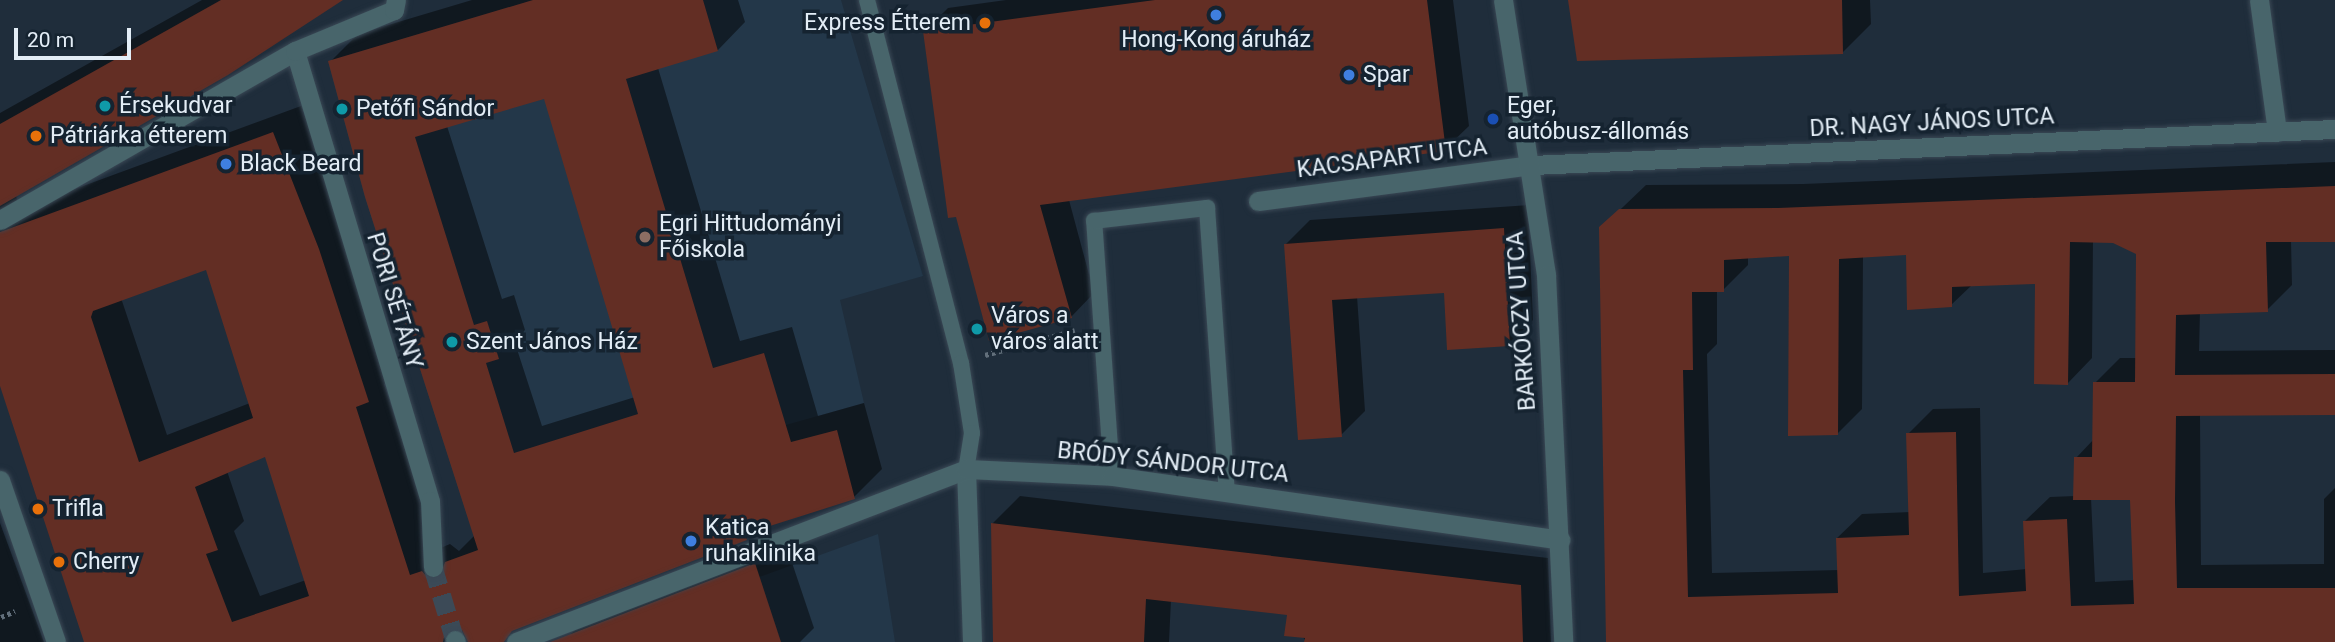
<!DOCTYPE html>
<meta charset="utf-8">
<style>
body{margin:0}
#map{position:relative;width:2335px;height:642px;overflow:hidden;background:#1f2d3b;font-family:Roboto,sans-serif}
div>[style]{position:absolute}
.built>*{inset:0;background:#233749}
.shadow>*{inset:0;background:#0007}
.building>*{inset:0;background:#632e24}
.minor-tunnel>*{height:19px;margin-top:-9.5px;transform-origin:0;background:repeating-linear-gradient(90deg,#3c4a57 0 19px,transparent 0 29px)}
.path>*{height:4.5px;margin-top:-2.25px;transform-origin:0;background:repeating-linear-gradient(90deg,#626f7b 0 3.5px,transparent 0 7px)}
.roads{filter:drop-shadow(0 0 2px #3a4855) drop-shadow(0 0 2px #3a4855)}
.service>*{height:16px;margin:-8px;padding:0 8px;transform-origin:8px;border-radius:8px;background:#48656b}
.pedestrian>*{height:19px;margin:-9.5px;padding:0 9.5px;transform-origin:9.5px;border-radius:9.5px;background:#48656b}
.minor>*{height:19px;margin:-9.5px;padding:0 9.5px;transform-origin:9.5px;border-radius:9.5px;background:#48656b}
.tertiary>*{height:19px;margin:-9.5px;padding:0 9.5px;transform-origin:9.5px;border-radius:9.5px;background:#48656b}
.dots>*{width:19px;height:19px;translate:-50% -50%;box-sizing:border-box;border:4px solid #152330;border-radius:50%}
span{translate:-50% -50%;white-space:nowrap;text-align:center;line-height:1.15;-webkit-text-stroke:7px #152330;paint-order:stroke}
.poi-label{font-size:23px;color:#e3edf6}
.right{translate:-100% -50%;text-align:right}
.left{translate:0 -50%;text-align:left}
.street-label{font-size:23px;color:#e3edf6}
.scale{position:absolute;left:14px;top:28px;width:117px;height:32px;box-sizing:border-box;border:4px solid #e3edf6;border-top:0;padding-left:9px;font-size:21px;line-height:24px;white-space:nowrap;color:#e3edf6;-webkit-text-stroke:5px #152330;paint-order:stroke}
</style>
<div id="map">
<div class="built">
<div style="clip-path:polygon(533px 0,841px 0,923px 276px,840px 300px,864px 403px,467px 515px,365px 197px,328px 61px)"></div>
<div style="clip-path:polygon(878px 534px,895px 642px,572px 642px,759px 577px)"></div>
</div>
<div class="shadow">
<div style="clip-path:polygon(evenodd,202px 0,333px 0,16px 195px,17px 200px,34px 204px,301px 106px,346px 221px,396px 373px,384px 384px,438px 549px,450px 544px,459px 551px,475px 535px,330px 62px,358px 34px,472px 0,738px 0,745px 22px,718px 50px,658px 68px,740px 341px,792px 327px,818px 416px,864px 403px,882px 469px,854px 497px,756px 529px,746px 538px,458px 628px,444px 642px,86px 642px,0 379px,0 113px,202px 0,545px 97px,635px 397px,542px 426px,514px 340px,525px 330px,514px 295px,502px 299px,447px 126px,545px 97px,202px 0,207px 267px,250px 403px,167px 435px,121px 298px,207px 267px,202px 0,266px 455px,306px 580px,260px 596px,234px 531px,244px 521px,227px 471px,266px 455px)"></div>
<div style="clip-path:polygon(1006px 0,1453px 0,1469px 126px,1445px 149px,1069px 200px,1094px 293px,1071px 317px,925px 31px,948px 8px)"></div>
<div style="clip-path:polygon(1570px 0,1870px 0,1871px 24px,1843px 52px)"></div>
<div style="clip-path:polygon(evenodd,2335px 162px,2335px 240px,2291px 240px,2292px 285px,2267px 310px,2200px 312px,2199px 351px,2335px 350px,2335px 413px,2200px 414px,2201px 565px,2324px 564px,2324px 499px,2335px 488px,2335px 642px,1608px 642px,1601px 228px,1646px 185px,1803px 184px,2335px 162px,2093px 241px,2113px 241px,2138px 253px,2137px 358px,2120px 358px,2095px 383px,2094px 439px,2076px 458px,2075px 496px,2050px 497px,2025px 521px,2027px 569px,1983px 573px,1980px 408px,1933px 409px,1908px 434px,1911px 512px,1862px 514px,1837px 538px,1839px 570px,1712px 573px,1707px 354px,1717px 344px,1717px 290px,1723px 290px,1748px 265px,1748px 257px,1791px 255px,1837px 434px,1862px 409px,1863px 256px,1908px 254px,1951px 305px,1972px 285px,2036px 282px,2068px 383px,2092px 358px,2093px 241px,2335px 162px,2091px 498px,2132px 499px,2135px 580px,2095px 582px,2091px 498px)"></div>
<div style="clip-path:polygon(1528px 205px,1533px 320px,1509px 345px,1446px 291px,1357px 296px,1365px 411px,1341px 435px,1286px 244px,1310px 220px)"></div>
<div style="clip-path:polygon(1020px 496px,1548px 558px,1551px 642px,1306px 642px,1289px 613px,1171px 600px,1169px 642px,995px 642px,992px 524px)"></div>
<div style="clip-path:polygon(0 523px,44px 642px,0 642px)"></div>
<div style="clip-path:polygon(783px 536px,814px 628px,800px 642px,571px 642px,569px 636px,597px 608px)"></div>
</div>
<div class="building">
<div style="clip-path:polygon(221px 0,343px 0,228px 75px,0 206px,0 124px)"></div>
<div style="clip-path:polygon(evenodd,533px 0,703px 0,718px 51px,626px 79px,713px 368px,764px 353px,791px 442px,837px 430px,855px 499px,745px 534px,747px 540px,512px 631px,504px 642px,468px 642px,462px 630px,455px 628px,445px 633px,443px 642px,84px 642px,0 386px,0 232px,273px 132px,319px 249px,369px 402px,356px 407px,410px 575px,422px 571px,428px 578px,439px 578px,445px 562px,478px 550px,365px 197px,328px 61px,533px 0,544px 99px,638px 414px,514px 453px,486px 363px,499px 359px,487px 321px,474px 325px,415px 137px,544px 99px,533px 0,206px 270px,253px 418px,139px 462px,91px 317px,93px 311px,206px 270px,533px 0,265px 457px,309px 596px,232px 622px,206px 554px,218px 550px,195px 487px,265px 457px)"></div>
<div style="clip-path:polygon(1155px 0,1427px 0,1446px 151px,1040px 205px,1072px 318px,989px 341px,956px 217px,948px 218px,923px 31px)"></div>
<div style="clip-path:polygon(1568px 0,1842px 0,1843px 54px,1577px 61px)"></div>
<div style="clip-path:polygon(evenodd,2335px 186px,2335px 242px,2266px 242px,2268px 312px,2176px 315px,2175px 375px,2335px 374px,2335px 415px,2176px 416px,2175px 501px,2177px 588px,2335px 588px,2335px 642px,1606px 642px,1599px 227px,1619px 209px,1777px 208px,2335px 186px,2070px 242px,2113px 243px,2136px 254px,2135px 382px,2093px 382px,2092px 457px,2074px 457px,2073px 500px,2130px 500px,2134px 604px,2071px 606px,2067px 519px,2023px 521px,2026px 591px,1959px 596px,1956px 432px,1906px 433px,1909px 535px,1836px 538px,1838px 593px,1688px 597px,1683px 370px,1693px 370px,1692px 292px,1724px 292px,1724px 260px,1789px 256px,1788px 436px,1838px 435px,1839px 259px,1906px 255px,1907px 310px,1952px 307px,1952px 287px,2035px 284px,2034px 384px,2068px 385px,2070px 242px)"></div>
<div style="clip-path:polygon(1504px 228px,1510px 346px,1447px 350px,1444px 293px,1332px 300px,1342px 437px,1298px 440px,1284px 244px)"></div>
<div style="clip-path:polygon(991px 523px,1521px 585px,1523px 642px,1304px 642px,1305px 638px,1284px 636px,1287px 615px,1146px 599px,1144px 642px,993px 642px)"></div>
<div style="clip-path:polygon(755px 563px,781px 642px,550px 642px)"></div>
</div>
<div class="minor-tunnel">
<div style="left:433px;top:567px;width:76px;rotate:73.2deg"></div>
</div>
<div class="path">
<div style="left:985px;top:355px;width:93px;rotate:-15.5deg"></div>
<div style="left:1px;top:617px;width:15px;rotate:-23deg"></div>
</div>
<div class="roads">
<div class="service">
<div style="left:867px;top:0;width:375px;rotate:75.5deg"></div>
<div style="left:961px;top:363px;width:71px;rotate:81.1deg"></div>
<div style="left:972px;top:433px;width:36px;rotate:99deg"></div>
<div style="left:1112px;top:476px;width:256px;rotate:-94deg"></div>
<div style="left:1094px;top:221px;width:114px;rotate:-6.6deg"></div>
<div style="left:1207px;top:208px;width:284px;rotate:86deg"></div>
</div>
<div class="pedestrian">
<div style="left:0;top:480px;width:171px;rotate:70.9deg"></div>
</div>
<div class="minor">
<div style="left:2259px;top:0;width:133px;rotate:82.2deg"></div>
<div style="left:295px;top:51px;width:470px;rotate:73.3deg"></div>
<div style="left:430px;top:501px;width:66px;rotate:87.4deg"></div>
<div style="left:1258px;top:201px;width:276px;rotate:-7.5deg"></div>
<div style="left:1532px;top:165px;width:804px;rotate:-2.57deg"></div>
<div style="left:0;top:220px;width:340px;rotate:-29.8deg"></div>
<div style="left:295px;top:51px;width:107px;rotate:-22.5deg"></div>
<div style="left:394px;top:10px;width:10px;rotate:-79deg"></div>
<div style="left:966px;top:469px;width:173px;rotate:88deg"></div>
<div style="left:455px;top:640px;width:2px;rotate:63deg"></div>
<div style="left:516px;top:642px;width:482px;rotate:-21deg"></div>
<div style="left:966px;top:469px;width:146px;rotate:2.7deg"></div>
<div style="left:1112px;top:476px;width:453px;rotate:8.1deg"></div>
</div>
<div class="tertiary">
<div style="left:1503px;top:0;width:278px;rotate:81.1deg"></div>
<div style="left:1546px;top:275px;width:367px;rotate:87.3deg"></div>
</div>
</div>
<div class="dots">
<div style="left:1216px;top:15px;background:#3f7fe0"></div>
<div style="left:985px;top:23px;background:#e8710a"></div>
<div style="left:1349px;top:75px;background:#3f7fe0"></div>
<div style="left:105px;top:106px;background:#0f9aa8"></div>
<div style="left:342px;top:109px;background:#0f9aa8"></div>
<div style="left:1493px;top:119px;background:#1a4fb4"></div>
<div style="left:36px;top:136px;background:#e8710a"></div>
<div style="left:226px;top:164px;background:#3f7fe0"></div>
<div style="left:645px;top:237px;background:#8d6e63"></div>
<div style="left:977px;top:329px;background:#0f9aa8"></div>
<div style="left:452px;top:342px;background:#0f9aa8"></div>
<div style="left:38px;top:509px;background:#e8710a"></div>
<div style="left:691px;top:541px;background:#3f7fe0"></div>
<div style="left:59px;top:562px;background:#e8710a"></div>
</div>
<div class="poi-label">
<span class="right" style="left:971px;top:23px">Express Étterem</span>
<span style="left:1216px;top:40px">Hong-Kong áruház</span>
<span class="left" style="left:1363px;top:75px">Spar</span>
<span class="left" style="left:119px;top:106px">Érsekudvar</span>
<span class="left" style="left:1507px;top:119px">Eger,<br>autóbusz-állomás</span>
<span class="left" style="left:356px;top:109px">Petőfi Sándor</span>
<span class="left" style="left:50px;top:136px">Pátriárka étterem</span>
<span class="left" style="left:240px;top:164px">Black Beard</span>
<span class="left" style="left:659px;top:237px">Egri Hittudományi<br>Főiskola</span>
<span class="left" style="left:991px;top:329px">Város a<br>város alatt</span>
<span class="left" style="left:466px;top:342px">Szent János Ház</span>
<span class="left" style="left:52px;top:509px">Trifla</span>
<span class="left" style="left:705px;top:541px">Katica<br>ruhaklinika</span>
<span class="left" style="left:73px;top:562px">Cherry</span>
</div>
<div class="street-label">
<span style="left:1932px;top:123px;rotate:-3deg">DR. NAGY JÁNOS UTCA</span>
<span style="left:1392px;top:159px;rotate:-7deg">KACSAPART UTCA</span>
<span style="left:394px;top:301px;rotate:73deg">PORI SÉTÁNY</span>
<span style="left:1522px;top:321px;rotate:-94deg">BARKÓCZY UTCA</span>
<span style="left:1173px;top:463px;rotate:6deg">BRÓDY SÁNDOR UTCA</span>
</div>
<div class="scale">20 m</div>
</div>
